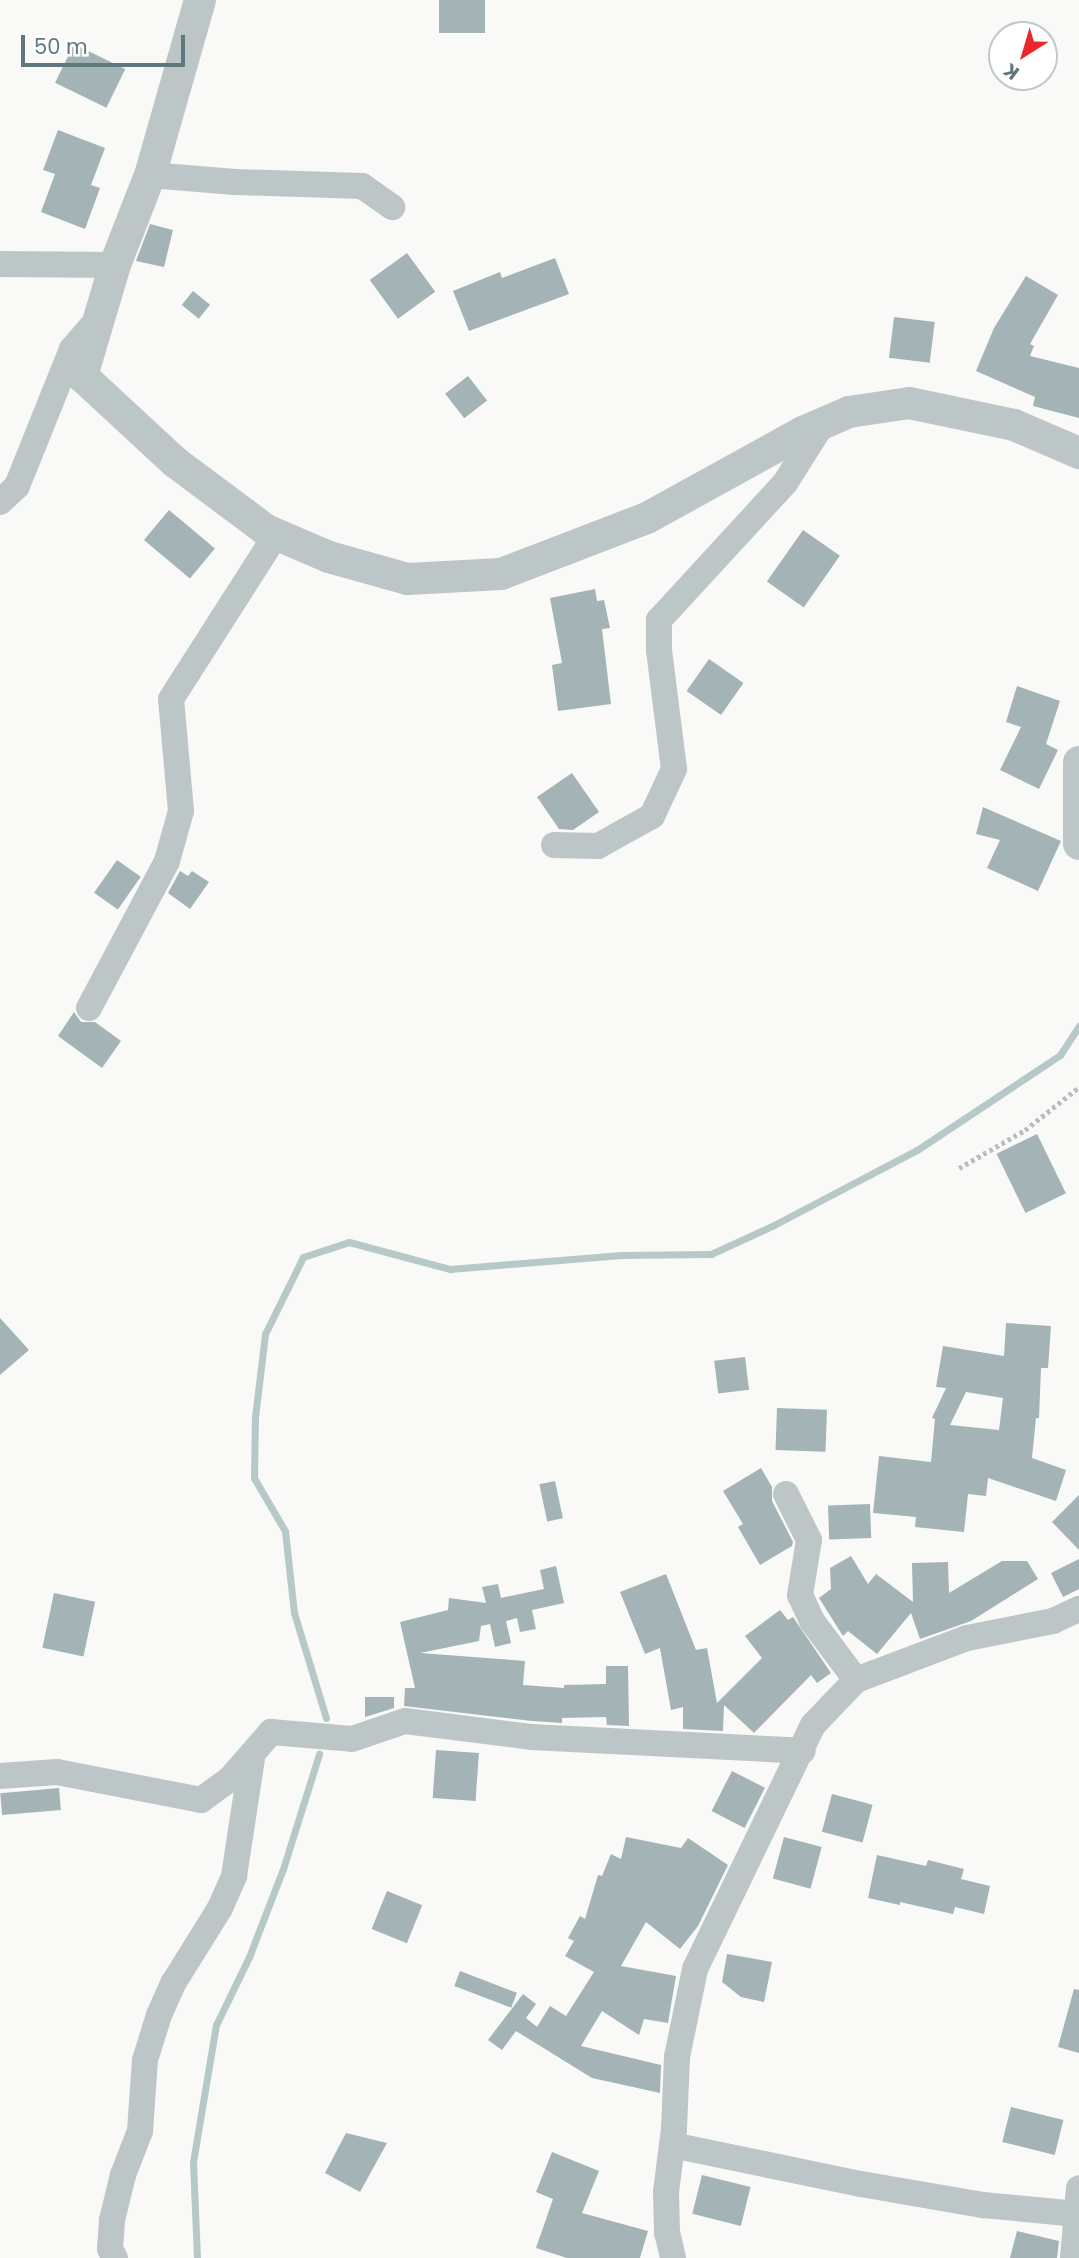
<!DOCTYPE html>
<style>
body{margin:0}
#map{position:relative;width:1079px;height:2258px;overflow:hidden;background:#f9f9f7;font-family:Poppins,sans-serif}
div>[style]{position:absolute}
.stream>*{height:7px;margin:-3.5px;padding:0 3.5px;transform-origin:3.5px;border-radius:3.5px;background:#b6c8c8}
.building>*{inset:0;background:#a4b3b5;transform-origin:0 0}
.path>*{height:4.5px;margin-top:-2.25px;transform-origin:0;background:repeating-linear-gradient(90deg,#b8bec0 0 3.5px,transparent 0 7px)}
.minor>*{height:26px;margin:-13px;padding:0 13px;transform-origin:13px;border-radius:13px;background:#bdc6c7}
.tertiary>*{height:32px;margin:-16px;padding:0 16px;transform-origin:16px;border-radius:16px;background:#bdc6c7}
span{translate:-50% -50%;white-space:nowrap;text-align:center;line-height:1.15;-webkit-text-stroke:7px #fff;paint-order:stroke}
.north{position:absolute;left:988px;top:21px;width:70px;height:70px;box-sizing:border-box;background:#fff;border:2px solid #bfc9cb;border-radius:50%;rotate:217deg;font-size:19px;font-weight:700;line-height:28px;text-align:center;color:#5e787d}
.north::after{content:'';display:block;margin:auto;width:24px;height:32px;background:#e9272d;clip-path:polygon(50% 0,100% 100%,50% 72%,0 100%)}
.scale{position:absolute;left:21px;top:35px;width:164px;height:32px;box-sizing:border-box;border:4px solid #5e787d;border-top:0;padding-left:9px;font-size:21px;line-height:24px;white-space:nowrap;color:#5e787d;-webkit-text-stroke:5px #fff;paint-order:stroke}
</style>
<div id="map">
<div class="stream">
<div style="left:326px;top:1718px;width:110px;rotate:-106.9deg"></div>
<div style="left:294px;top:1613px;width:82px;rotate:-96.3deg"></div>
<div style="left:285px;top:1531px;width:61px;rotate:-120.3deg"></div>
<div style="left:254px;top:1478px;width:61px;rotate:-89.1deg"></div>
<div style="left:255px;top:1417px;width:84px;rotate:-83.1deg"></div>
<div style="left:265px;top:1334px;width:86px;rotate:-63.7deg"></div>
<div style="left:303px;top:1257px;width:48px;rotate:-18.1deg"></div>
<div style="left:349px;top:1242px;width:105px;rotate:15deg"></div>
<div style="left:450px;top:1269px;width:172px;rotate:-4.7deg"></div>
<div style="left:621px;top:1255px;width:90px;rotate:-0.6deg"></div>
<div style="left:711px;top:1254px;width:69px;rotate:-24.7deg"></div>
<div style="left:774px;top:1225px;width:161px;rotate:-27.7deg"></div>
<div style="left:917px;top:1150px;width:172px;rotate:-33.6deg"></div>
<div style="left:1060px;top:1055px;width:35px;rotate:-57deg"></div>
<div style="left:197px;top:2258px;width:96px;rotate:-92.4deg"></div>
<div style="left:193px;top:2162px;width:139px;rotate:-80.5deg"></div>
<div style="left:216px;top:2025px;width:76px;rotate:-64.1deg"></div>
<div style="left:249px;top:1957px;width:94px;rotate:-68.9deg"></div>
<div style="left:283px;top:1869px;width:121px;rotate:-72.6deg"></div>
</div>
<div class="building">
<div style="left:439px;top:0;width:46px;height:33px"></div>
<div style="left:74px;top:44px;width:57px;height:43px;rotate:26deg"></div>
<div style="clip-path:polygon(58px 130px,105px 148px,91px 185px,100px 188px,85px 229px,41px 212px,55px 174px,43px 170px)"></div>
<div style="clip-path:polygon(150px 224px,173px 230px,164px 267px,136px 261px)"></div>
<div style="left:407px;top:253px;width:48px;height:46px;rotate:54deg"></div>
<div style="clip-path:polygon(555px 258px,569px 294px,469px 331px,453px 291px,500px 272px,502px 278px)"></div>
<div style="clip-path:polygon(1026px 276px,1058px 295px,1030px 344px,1034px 346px,1030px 356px,1079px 368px,1079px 418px,1033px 406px,1035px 397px,976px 371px,994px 328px)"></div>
<div style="left:193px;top:291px;width:22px;height:18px;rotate:39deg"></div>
<div style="left:894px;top:317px;width:41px;height:41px;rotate:7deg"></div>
<div style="left:468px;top:376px;width:31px;height:29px;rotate:52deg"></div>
<div style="left:169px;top:510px;width:60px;height:39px;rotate:40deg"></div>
<div style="left:803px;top:530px;width:45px;height:63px;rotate:35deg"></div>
<div style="clip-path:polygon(595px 589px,597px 601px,604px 600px,610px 628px,602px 629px,611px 704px,558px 711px,552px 665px,562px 663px,550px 598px)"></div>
<div style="left:709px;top:659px;width:42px;height:39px;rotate:35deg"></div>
<div style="clip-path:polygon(1017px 686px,1060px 701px,1046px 744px,1058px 750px,1039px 789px,1000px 770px,1021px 727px,1006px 722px)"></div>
<div style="clip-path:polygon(572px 773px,599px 812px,573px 830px,559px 829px,537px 797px)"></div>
<div style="clip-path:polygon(983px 807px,1061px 841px,1038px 891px,987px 868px,1000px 840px,976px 834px)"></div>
<div style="left:117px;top:860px;width:29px;height:40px;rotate:35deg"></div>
<div style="clip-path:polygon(180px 871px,188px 876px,192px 871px,209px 882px,190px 909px,168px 893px)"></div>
<div style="clip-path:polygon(74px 1012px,81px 1022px,95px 1022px,121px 1041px,102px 1068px,58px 1036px)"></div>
<div style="left:1037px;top:1134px;width:66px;height:45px;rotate:64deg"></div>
<div style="clip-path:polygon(0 1318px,29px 1350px,0 1375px)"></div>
<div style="clip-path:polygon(evenodd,1006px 1323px,1051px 1326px,1048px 1368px,1041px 1368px,1039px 1418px,1036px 1418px,1032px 1458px,1066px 1470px,1056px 1501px,988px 1478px,986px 1496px,968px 1494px,964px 1532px,915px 1527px,916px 1517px,873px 1513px,879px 1456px,931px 1462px,935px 1419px,932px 1418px,946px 1388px,936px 1387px,943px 1346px,1004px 1356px,1006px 1323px,966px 1392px,1003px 1398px,999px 1430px,950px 1425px,966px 1392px)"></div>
<div style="left:745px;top:1357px;width:33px;height:31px;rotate:83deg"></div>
<div style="left:777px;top:1408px;width:50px;height:42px;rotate:2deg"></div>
<div style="clip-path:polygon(761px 1468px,772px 1487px,772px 1501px,793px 1542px,792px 1546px,760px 1565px,738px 1527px,743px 1524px,723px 1491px)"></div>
<div style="left:555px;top:1481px;width:38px;height:16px;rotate:78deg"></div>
<div style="clip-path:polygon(1079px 1495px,1079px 1550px,1052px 1522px)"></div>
<div style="left:870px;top:1504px;width:34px;height:42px;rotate:88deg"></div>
<div style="clip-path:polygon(851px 1556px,868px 1584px,876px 1574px,913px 1602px,912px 1563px,948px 1562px,949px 1593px,1002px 1561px,1027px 1561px,1038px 1579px,971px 1621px,920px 1639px,911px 1613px,877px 1654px,848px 1631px,843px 1636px,819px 1598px,831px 1589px,830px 1568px)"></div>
<div style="clip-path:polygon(1079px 1559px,1079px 1589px,1063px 1597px,1051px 1573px)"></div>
<div style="clip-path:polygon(556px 1566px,564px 1603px,532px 1610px,536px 1629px,520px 1632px,517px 1618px,506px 1621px,511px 1643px,495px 1647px,490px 1624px,481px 1626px,479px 1641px,420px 1653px,525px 1661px,523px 1685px,564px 1688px,564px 1685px,606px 1684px,606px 1666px,628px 1666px,629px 1726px,607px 1725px,606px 1717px,562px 1718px,562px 1723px,532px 1721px,404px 1706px,405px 1688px,415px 1688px,400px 1622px,448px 1610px,449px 1598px,486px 1603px,482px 1587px,498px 1584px,501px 1598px,544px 1589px,540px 1570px)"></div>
<div style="clip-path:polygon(666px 1574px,696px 1650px,707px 1648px,717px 1703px,762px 1658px,745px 1636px,780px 1610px,788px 1620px,793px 1617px,831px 1673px,817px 1683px,811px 1675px,754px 1733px,724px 1705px,723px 1731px,683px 1729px,683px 1707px,671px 1710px,660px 1648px,645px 1654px,620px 1592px)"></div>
<div style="left:54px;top:1593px;width:42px;height:56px;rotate:12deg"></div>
<div style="clip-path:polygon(365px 1697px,394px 1697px,394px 1708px,365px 1717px)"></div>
<div style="left:436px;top:1750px;width:43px;height:48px;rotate:4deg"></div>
<div style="left:732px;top:1771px;width:37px;height:45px;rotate:27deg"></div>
<div style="left:59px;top:1788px;width:22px;height:59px;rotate:85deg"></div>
<div style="left:832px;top:1794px;width:42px;height:39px;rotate:15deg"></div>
<div style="clip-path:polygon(626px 1837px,681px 1848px,688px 1838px,728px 1865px,698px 1926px,680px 1949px,646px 1922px,621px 1966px,676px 1976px,668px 2023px,644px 2019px,639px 2035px,602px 2011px,581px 2046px,661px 2065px,660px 2093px,592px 2078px,516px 2031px,502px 2050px,488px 2040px,523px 1994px,536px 2004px,526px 2018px,537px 2027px,550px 2006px,566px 2016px,594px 1972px,565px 1956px,574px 1941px,568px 1938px,580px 1916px,585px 1919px,598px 1875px,602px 1876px,611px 1854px,621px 1859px)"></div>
<div style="left:784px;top:1837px;width:39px;height:43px;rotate:15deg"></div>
<div style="clip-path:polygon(877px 1855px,926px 1866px,928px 1860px,964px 1869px,961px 1879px,990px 1886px,984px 1914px,955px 1907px,953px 1914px,900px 1902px,900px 1905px,868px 1898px)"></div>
<div style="left:387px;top:1891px;width:38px;height:41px;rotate:22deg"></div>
<div style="clip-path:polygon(727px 1954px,772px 1962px,764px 2002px,741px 1997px,722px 1982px)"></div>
<div style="left:460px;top:1971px;width:61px;height:16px;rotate:21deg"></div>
<div style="clip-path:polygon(1074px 1989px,1079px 1990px,1079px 2053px,1058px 2047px)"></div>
<div style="left:1011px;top:2107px;width:54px;height:36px;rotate:14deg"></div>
<div style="clip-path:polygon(346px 2133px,387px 2143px,360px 2192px,325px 2173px)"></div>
<div style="clip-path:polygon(552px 2152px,599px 2171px,582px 2213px,648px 2231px,640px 2258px,567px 2258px,536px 2248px,553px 2199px,536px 2192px)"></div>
<div style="left:702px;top:2175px;width:50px;height:40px;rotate:14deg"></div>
<div style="clip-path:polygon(1017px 2231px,1059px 2241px,1057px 2258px,1010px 2258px)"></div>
</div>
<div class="path">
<div style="left:959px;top:1168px;width:76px;rotate:-29.9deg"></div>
<div style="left:1025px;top:1130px;width:69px;rotate:-38.5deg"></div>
</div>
<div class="minor">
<div style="left:150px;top:175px;width:85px;rotate:4.7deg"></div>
<div style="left:235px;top:182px;width:127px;rotate:1.8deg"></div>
<div style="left:362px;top:186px;width:37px;rotate:35deg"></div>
<div style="left:0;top:264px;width:115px;rotate:0.5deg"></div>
<div style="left:0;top:502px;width:23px;rotate:-43deg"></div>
<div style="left:17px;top:486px;width:148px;rotate:-68.1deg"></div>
<div style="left:72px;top:349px;width:35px;rotate:-49deg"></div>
<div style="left:554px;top:845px;width:44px;rotate:1.3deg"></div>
<div style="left:598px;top:846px;width:62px;rotate:-29.1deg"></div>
<div style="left:652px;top:816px;width:52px;rotate:-64.9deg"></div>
<div style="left:674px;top:769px;width:120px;rotate:-97.2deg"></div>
<div style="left:659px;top:650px;width:30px;rotate:-90deg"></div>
<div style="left:659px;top:620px;width:186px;rotate:-47.4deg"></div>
<div style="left:785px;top:483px;width:71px;rotate:-57.7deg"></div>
<div style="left:89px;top:1008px;width:166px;rotate:-62deg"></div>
<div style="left:167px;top:861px;width:52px;rotate:-74.4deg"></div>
<div style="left:181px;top:811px;width:112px;rotate:-95.1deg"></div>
<div style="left:171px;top:699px;width:195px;rotate:-57.4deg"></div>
<div style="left:786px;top:1494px;width:51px;rotate:63.4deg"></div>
<div style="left:809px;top:1540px;width:56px;rotate:99.3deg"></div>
<div style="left:800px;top:1595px;width:29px;rotate:65deg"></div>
<div style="left:812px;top:1621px;width:74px;rotate:53.3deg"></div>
<div style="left:0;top:1776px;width:57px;rotate:-4deg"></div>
<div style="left:57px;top:1772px;width:147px;rotate:11deg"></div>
<div style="left:201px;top:1800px;width:34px;rotate:-36deg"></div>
<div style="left:229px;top:1780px;width:64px;rotate:-48.8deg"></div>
<div style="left:271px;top:1732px;width:81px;rotate:4.9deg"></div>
<div style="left:352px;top:1739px;width:56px;rotate:-18.8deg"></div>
<div style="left:405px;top:1721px;width:127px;rotate:7.2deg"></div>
<div style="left:531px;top:1737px;width:272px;rotate:2.9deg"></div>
<div style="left:672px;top:2145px;width:193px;rotate:11.7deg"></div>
<div style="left:861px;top:2184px;width:124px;rotate:9.8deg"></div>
<div style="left:983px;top:2205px;width:95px;rotate:5.4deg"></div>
<div style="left:115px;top:2258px;width:10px;rotate:-119deg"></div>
<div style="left:110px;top:2249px;width:29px;rotate:-86deg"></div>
<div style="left:112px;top:2220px;width:46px;rotate:-76.3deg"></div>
<div style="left:123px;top:2175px;width:47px;rotate:-68.9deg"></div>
<div style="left:140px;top:2131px;width:71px;rotate:-86deg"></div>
<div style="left:145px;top:2060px;width:47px;rotate:-72.7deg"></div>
<div style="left:159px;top:2015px;width:36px;rotate:-66deg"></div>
<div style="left:174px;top:1982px;width:87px;rotate:-58.1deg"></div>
<div style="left:220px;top:1908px;width:35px;rotate:-66deg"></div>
<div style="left:234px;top:1876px;width:119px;rotate:-81.3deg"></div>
<div style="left:673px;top:2258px;width:26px;rotate:-103deg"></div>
<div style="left:667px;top:2233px;width:41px;rotate:-91.4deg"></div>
<div style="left:666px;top:2192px;width:64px;rotate:-82.8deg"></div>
<div style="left:674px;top:2129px;width:72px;rotate:-87.6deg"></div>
<div style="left:677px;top:2057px;width:90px;rotate:-78.4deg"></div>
<div style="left:695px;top:1969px;width:271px;rotate:-64.2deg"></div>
<div style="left:813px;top:1725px;width:62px;rotate:-46.3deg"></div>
<div style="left:856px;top:1680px;width:119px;rotate:-20.7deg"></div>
<div style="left:967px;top:1638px;width:88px;rotate:-11.2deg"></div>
<div style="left:1053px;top:1621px;width:29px;rotate:-25deg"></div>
<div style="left:1073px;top:2258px;width:70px;rotate:-85.1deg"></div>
</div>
<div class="tertiary">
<div style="left:200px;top:0;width:182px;rotate:105.9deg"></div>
<div style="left:150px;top:175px;width:97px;rotate:111.3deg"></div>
<div style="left:115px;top:265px;width:116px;rotate:106.6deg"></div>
<div style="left:82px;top:376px;width:127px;rotate:42.8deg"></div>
<div style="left:175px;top:462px;width:114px;rotate:36.8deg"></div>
<div style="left:266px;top:530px;width:69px;rotate:23.2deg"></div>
<div style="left:329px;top:557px;width:82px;rotate:15.6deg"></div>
<div style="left:408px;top:579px;width:93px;rotate:-3.1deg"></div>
<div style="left:501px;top:574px;width:156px;rotate:-21deg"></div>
<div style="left:647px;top:518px;width:178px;rotate:-28.9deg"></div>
<div style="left:803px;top:432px;width:50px;rotate:-23.5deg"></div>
<div style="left:849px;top:412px;width:61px;rotate:-8.5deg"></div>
<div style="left:909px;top:403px;width:107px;rotate:11.8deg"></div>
<div style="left:1014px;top:425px;width:71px;rotate:23.3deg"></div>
<div style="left:1079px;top:762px;width:82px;rotate:90deg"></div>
</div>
<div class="north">K</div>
<div class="scale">50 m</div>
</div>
